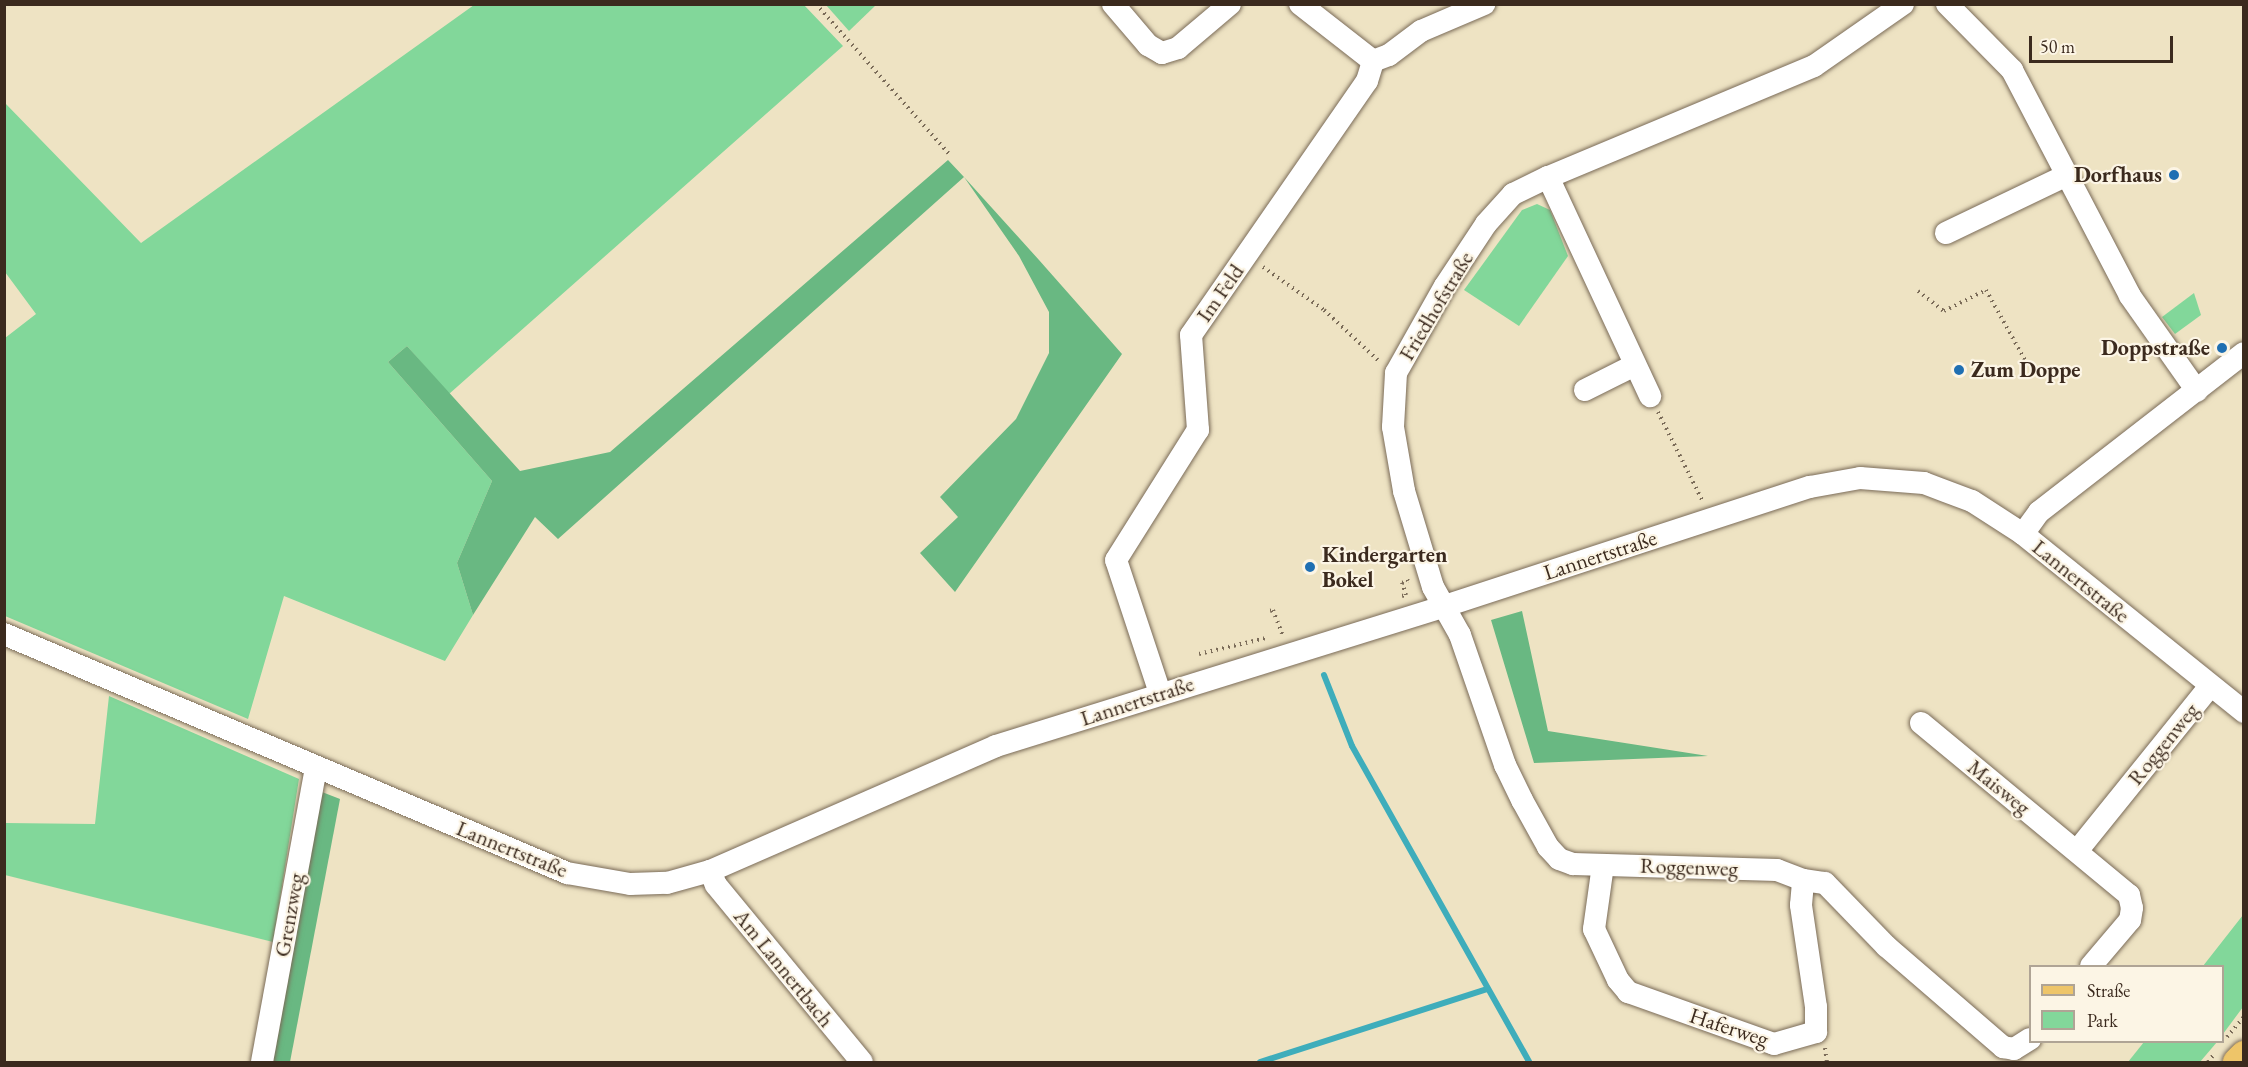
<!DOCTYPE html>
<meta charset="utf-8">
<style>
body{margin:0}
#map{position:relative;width:2248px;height:1067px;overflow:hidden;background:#eee3c3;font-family:"EB Garamond",serif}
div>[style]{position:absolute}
.green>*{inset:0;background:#82d79a}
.forest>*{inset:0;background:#69b882}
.stream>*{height:6px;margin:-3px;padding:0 3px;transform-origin:3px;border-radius:3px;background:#3eadbb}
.path>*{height:4px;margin-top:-2px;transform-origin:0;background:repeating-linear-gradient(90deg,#7a6b58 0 1.5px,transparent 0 6px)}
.roads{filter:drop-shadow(0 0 2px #7a6b58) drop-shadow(0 0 2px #7a6b58)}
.minor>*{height:22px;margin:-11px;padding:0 11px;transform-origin:11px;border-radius:11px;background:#fff}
.major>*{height:28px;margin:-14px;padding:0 14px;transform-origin:14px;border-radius:14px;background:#eec569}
.dots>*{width:16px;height:16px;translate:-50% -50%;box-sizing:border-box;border:3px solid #fcf5e5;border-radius:50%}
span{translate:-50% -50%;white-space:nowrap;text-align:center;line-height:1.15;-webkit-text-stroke:4.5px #fcf5e5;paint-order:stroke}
.poi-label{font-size:22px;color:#3b2a1e;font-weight:700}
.right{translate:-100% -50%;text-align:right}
.left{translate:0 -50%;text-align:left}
.street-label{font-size:22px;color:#3b2a1e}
.frame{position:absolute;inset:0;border:6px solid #3b2a1e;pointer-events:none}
.legend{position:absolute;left:2029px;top:965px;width:195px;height:78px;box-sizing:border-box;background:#fcf5e5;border:2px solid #afa495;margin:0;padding:8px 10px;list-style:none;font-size:18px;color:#3b2a1e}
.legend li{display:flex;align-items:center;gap:12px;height:30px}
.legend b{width:30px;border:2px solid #afa495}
.scale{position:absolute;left:2029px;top:36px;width:144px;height:27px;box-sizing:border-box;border:3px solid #3b2a1e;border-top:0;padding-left:8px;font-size:18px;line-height:21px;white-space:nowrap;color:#3b2a1e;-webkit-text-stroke:4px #fcf5e5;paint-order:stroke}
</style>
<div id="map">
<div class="green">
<div style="clip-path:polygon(474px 5px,804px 5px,843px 46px,449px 394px,407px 346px,388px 362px,492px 481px,457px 563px,473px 615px,445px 661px,284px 596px,248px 719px,5px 616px,5px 338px,36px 314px,5px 272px,5px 103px,141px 243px)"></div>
<div style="clip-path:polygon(826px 5px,876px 5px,849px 31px)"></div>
<div style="clip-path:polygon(1537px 204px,1550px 210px,1568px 256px,1519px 326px,1464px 290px,1522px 210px)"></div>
<div style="clip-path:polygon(2194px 293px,2201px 315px,2175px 334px,2162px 317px)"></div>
<div style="clip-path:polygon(109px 696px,299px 779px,273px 942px,5px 875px,5px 823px,95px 824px)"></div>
<div style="clip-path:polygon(2243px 915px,2243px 1007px,2223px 1034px,2222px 966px,2203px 966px)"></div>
<div style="clip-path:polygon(2144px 1042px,2217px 1042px,2200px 1062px,2128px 1062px)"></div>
</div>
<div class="forest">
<div style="clip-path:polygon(948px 160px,964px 177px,1039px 260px,1122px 354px,955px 592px,920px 553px,958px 517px,940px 497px,1016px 419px,1049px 353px,1049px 312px,1019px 256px,964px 177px,558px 539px,535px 517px,473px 615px,457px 563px,492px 481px,388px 362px,407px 346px,520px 471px,610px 452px)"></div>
<div style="clip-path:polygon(1522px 611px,1548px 731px,1708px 756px,1534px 763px,1491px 620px)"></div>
<div style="clip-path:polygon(322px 792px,340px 799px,290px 1062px,273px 1062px)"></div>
</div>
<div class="stream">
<div style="left:1324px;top:675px;width:76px;rotate:68.5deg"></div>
<div style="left:1352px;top:746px;width:362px;rotate:60.7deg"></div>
<div style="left:1260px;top:1062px;width:239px;rotate:-17.8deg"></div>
</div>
<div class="path">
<div style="left:816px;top:4px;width:200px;rotate:48.4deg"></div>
<div style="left:1263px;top:267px;width:75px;rotate:35.2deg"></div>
<div style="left:1324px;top:310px;width:76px;rotate:42.9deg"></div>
<div style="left:1918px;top:291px;width:33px;rotate:38deg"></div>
<div style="left:1944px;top:311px;width:47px;rotate:-26.6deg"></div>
<div style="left:1986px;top:290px;width:80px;rotate:60.9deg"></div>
<div style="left:1658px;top:412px;width:101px;rotate:63.4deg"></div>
<div style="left:1402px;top:596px;width:4px;rotate:-14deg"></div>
<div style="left:1406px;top:595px;width:13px;rotate:-108deg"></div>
<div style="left:1402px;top:583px;width:6px;rotate:-18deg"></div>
<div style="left:1408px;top:581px;width:2px;rotate:-117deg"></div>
<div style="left:1270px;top:611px;width:3px;rotate:-18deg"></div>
<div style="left:1273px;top:610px;width:26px;rotate:69deg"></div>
<div style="left:1199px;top:654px;width:69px;rotate:-13.4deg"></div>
<div style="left:2227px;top:1037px;width:26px;rotate:-50deg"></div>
<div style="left:1825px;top:1048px;width:14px;rotate:82deg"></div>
<div style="left:2208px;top:1062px;width:11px;rotate:-52deg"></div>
</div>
<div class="roads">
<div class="minor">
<div style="left:1113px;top:4px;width:54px;rotate:49.5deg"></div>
<div style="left:1148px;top:45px;width:16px;rotate:30deg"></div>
<div style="left:1162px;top:53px;width:17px;rotate:-17deg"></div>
<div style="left:1178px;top:48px;width:68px;rotate:-40.2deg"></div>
<div style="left:1300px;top:4px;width:93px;rotate:38deg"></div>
<div style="left:1903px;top:4px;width:108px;rotate:145.1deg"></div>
<div style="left:1814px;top:66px;width:288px;rotate:157.3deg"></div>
<div style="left:1548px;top:177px;width:39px;rotate:154deg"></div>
<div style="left:1513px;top:194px;width:40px;rotate:132deg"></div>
<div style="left:1486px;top:224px;width:74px;rotate:123.5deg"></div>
<div style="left:1445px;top:286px;width:100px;rotate:119.4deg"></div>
<div style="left:1396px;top:373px;width:54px;rotate:93.2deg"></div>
<div style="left:1393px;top:427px;width:65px;rotate:80.2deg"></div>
<div style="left:1404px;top:491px;width:100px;rotate:73.2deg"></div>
<div style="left:1433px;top:587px;width:55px;rotate:60.6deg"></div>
<div style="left:1460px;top:635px;width:138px;rotate:70.9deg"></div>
<div style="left:1505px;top:765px;width:39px;rotate:64deg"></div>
<div style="left:1522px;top:800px;width:54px;rotate:61deg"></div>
<div style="left:1548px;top:847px;width:16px;rotate:47deg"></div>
<div style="left:1559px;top:859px;width:15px;rotate:20deg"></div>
<div style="left:1573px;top:864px;width:204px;rotate:1.7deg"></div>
<div style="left:1777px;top:870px;width:28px;rotate:21deg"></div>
<div style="left:1803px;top:880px;width:22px;rotate:8deg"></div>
<div style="left:1825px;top:883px;width:88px;rotate:45.9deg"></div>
<div style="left:1886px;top:946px;width:155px;rotate:40.8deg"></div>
<div style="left:2003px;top:1047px;width:11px;rotate:10deg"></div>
<div style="left:2014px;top:1049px;width:19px;rotate:-32deg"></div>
<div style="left:1947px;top:4px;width:93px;rotate:45.4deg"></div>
<div style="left:2012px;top:70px;width:255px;rotate:62.4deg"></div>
<div style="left:2130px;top:296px;width:116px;rotate:54.8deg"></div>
<div style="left:1548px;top:177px;width:242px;rotate:65deg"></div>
<div style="left:1946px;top:233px;width:134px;rotate:-25.6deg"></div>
<div style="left:1585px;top:390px;width:56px;rotate:-26.6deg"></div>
<div style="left:2023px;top:534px;width:27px;rotate:-54deg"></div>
<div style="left:2039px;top:512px;width:259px;rotate:-37.8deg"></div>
<div style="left:4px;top:634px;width:612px;rotate:23deg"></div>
<div style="left:567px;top:873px;width:64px;rotate:9.9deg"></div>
<div style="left:630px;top:884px;width:37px;rotate:-2deg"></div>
<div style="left:667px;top:883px;width:45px;rotate:-15.6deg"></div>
<div style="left:710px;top:871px;width:312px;rotate:-23.6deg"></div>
<div style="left:996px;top:746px;width:470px;rotate:-17.3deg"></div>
<div style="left:1445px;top:606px;width:384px;rotate:-18.1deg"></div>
<div style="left:1810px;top:487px;width:51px;rotate:-10.2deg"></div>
<div style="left:1860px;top:478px;width:64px;rotate:4.5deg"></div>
<div style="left:1924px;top:483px;width:51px;rotate:20.6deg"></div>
<div style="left:1972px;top:501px;width:61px;rotate:32.9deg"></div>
<div style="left:2023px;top:534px;width:284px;rotate:38.8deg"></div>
<div style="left:1160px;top:693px;width:140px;rotate:-108.3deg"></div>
<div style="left:1116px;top:560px;width:154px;rotate:-57.8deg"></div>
<div style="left:1198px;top:430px;width:95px;rotate:-94.2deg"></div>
<div style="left:1191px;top:335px;width:309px;rotate:-55.3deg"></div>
<div style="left:1367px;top:81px;width:21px;rotate:-73deg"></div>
<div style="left:1373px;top:61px;width:17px;rotate:-21deg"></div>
<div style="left:1389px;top:55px;width:40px;rotate:-37deg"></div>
<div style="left:1421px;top:31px;width:69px;rotate:-23.2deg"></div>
<div style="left:1921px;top:723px;width:270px;rotate:39.6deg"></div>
<div style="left:2129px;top:895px;width:13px;rotate:77deg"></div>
<div style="left:2132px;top:908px;width:12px;rotate:99deg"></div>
<div style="left:2130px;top:920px;width:60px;rotate:130.3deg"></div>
<div style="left:2077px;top:851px;width:212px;rotate:-51.1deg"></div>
<div style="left:1603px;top:865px;width:65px;rotate:98deg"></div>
<div style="left:1594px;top:929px;width:56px;rotate:64.8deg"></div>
<div style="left:1618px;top:980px;width:16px;rotate:50deg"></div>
<div style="left:1628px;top:992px;width:155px;rotate:19.6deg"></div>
<div style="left:1774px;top:1044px;width:44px;rotate:-15.9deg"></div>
<div style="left:1816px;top:1032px;width:25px;rotate:-90deg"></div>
<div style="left:1816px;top:1007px;width:103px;rotate:-98.4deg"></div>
<div style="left:1801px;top:905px;width:25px;rotate:-85deg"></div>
<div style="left:710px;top:871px;width:15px;rotate:67deg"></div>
<div style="left:716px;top:885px;width:229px;rotate:50.5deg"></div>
<div style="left:262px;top:1062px;width:299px;rotate:-79.6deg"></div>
</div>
<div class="major">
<div style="left:2237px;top:1062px;width:10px;rotate:-45deg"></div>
</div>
</div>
<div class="dots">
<div style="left:2174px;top:175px;background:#1f6fb2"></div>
<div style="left:2222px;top:348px;background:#1f6fb2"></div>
<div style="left:1959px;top:370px;background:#1f6fb2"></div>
<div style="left:1310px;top:567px;background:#1f6fb2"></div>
</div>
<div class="poi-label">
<span class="right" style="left:2162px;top:175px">Dorfhaus</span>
<span class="right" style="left:2210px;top:348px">Doppstraße</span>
<span class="left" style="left:1971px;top:370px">Zum Doppe</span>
<span class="left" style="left:1322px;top:567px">Kindergarten<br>Bokel</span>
</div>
<div class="street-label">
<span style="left:1220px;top:293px;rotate:-55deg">Im Feld</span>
<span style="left:1436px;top:306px;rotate:-59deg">Friedhofstraße</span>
<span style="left:1600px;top:555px;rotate:-18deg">Lannertstraße</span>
<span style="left:2081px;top:581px;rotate:39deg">Lannertstraße</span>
<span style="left:1137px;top:701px;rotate:-18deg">Lannertstraße</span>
<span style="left:2163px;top:744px;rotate:-51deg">Roggenweg</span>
<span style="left:1999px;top:787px;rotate:39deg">Maisweg</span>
<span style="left:512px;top:849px;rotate:22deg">Lannertstraße</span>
<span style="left:1689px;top:867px;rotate:2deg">Roggenweg</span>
<span style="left:289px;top:915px;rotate:-80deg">Grenzweg</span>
<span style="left:784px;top:968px;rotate:51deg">Am Lannertbach</span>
<span style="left:1729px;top:1027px;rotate:18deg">Haferweg</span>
</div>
<div class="frame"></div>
<ul class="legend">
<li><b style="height:8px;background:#eec569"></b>Straße</li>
<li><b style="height:16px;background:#82d79a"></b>Park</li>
</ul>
<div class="scale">50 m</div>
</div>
